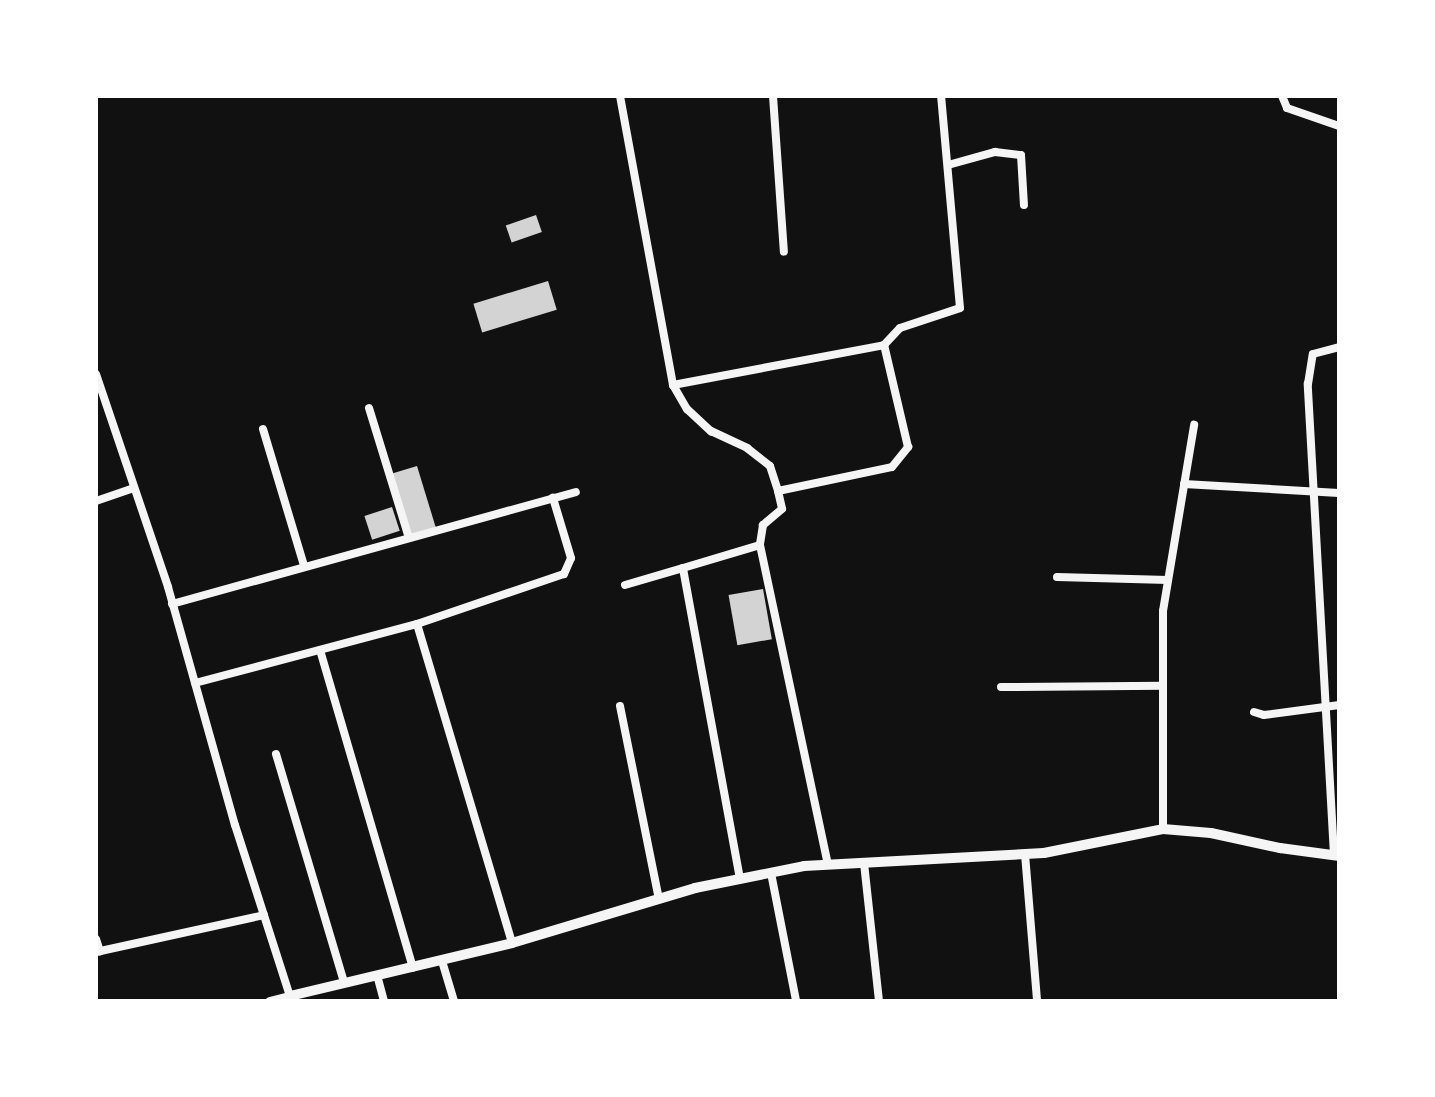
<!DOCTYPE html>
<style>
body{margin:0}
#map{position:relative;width:1435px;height:1097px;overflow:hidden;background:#111;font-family:Inter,sans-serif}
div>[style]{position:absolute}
.building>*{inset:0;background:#d3d3d3;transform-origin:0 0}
.minor>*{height:8px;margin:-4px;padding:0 4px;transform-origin:4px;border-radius:4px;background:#f5f5f5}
.tertiary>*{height:10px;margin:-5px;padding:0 5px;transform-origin:5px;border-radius:5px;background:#f5f5f5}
span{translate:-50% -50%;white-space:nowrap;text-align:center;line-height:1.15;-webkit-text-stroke:8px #fff;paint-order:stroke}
.frame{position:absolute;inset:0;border:98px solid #fff;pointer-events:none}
</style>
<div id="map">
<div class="building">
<div style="left:536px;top:215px;width:18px;height:32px;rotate:71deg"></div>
<div style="left:548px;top:281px;width:30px;height:78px;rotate:73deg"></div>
<div style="left:417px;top:466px;width:64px;height:26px;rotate:73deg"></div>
<div style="left:392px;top:507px;width:25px;height:29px;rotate:72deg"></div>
<div style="left:763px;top:589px;width:51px;height:35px;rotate:80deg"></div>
</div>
<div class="minor">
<div style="left:620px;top:96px;width:294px;rotate:79.6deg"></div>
<div style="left:673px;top:385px;width:28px;rotate:60deg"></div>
<div style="left:687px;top:409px;width:33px;rotate:43deg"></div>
<div style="left:711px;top:431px;width:40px;rotate:25deg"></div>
<div style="left:747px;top:448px;width:29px;rotate:38deg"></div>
<div style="left:770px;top:466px;width:26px;rotate:72deg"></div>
<div style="left:778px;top:491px;width:18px;rotate:77deg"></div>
<div style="left:782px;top:509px;width:25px;rotate:140deg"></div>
<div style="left:763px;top:525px;width:20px;rotate:99deg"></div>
<div style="left:760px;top:545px;width:327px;rotate:78deg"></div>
<div style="left:773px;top:96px;width:156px;rotate:86deg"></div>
<div style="left:1282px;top:96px;width:13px;rotate:67deg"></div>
<div style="left:1287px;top:108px;width:55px;rotate:19.1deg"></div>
<div style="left:948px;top:165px;width:49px;rotate:-15.5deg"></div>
<div style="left:995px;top:152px;width:26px;rotate:7deg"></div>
<div style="left:1021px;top:155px;width:50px;rotate:86.6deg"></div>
<div style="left:96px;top:374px;width:225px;rotate:71.3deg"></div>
<div style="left:168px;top:587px;width:247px;rotate:74.3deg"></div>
<div style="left:235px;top:825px;width:180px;rotate:72.2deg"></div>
<div style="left:290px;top:996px;width:21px;rotate:166deg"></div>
<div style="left:673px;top:385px;width:215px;rotate:-10.7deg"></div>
<div style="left:884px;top:345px;width:23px;rotate:-47deg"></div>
<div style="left:900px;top:328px;width:63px;rotate:-18.4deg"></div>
<div style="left:960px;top:308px;width:213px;rotate:-95.1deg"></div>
<div style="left:369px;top:408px;width:136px;rotate:72.9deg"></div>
<div style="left:263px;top:429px;width:143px;rotate:73.3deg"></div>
<div style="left:1184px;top:484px;width:155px;rotate:3.3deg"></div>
<div style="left:778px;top:491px;width:116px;rotate:-11.9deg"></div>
<div style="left:892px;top:467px;width:26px;rotate:-51deg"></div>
<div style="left:908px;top:447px;width:105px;rotate:-103.2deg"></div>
<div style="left:96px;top:501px;width:40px;rotate:-18.9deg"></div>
<div style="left:1057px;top:577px;width:111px;rotate:1.5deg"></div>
<div style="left:625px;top:585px;width:60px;rotate:-16.3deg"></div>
<div style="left:172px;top:604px;width:419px;rotate:-15.5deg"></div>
<div style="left:417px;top:624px;width:155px;rotate:-18.8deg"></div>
<div style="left:564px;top:574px;width:17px;rotate:-66deg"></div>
<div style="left:571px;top:558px;width:63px;rotate:-106.7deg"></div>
<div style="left:320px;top:650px;width:331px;rotate:73.7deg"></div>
<div style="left:195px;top:683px;width:230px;rotate:-14.9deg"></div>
<div style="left:417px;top:624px;width:333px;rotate:73.4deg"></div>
<div style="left:1001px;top:687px;width:162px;rotate:-0.4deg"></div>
<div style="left:620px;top:706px;width:197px;rotate:78.6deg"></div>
<div style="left:1254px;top:712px;width:10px;rotate:17deg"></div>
<div style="left:1264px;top:715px;width:76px;rotate:-7.6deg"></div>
<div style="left:276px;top:754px;width:238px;rotate:73.4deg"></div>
<div style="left:1163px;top:829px;width:218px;rotate:-90deg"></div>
<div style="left:1163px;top:611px;width:189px;rotate:-80.5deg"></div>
<div style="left:1025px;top:854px;width:147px;rotate:85.3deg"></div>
<div style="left:1334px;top:855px;width:472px;rotate:-93.2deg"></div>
<div style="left:1308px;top:384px;width:30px;rotate:-81deg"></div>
<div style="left:1313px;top:354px;width:27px;rotate:-15deg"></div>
<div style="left:864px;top:863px;width:139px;rotate:83.8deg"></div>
<div style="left:771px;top:873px;width:130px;rotate:78.9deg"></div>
<div style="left:740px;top:879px;width:316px;rotate:-100.4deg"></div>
<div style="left:683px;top:568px;width:80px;rotate:-16.6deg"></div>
<div style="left:96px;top:939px;width:13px;rotate:72deg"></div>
<div style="left:96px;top:952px;width:172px;rotate:-12.4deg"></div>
<div style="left:442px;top:961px;width:42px;rotate:73.3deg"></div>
<div style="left:377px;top:975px;width:27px;rotate:75deg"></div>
</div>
<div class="tertiary">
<div style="left:291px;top:1001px;width:5px;rotate:-101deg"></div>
<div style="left:290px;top:996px;width:228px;rotate:-13.4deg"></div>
<div style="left:512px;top:943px;width:191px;rotate:-16.7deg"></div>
<div style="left:695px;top:888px;width:111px;rotate:-11.4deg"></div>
<div style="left:804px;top:866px;width:240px;rotate:-3.1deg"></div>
<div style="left:1044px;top:853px;width:121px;rotate:-11.4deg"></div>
<div style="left:1163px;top:829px;width:48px;rotate:4.8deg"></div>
<div style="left:1211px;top:833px;width:71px;rotate:12.3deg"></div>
<div style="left:1280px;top:848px;width:60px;rotate:7.7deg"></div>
</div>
<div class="frame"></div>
</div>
